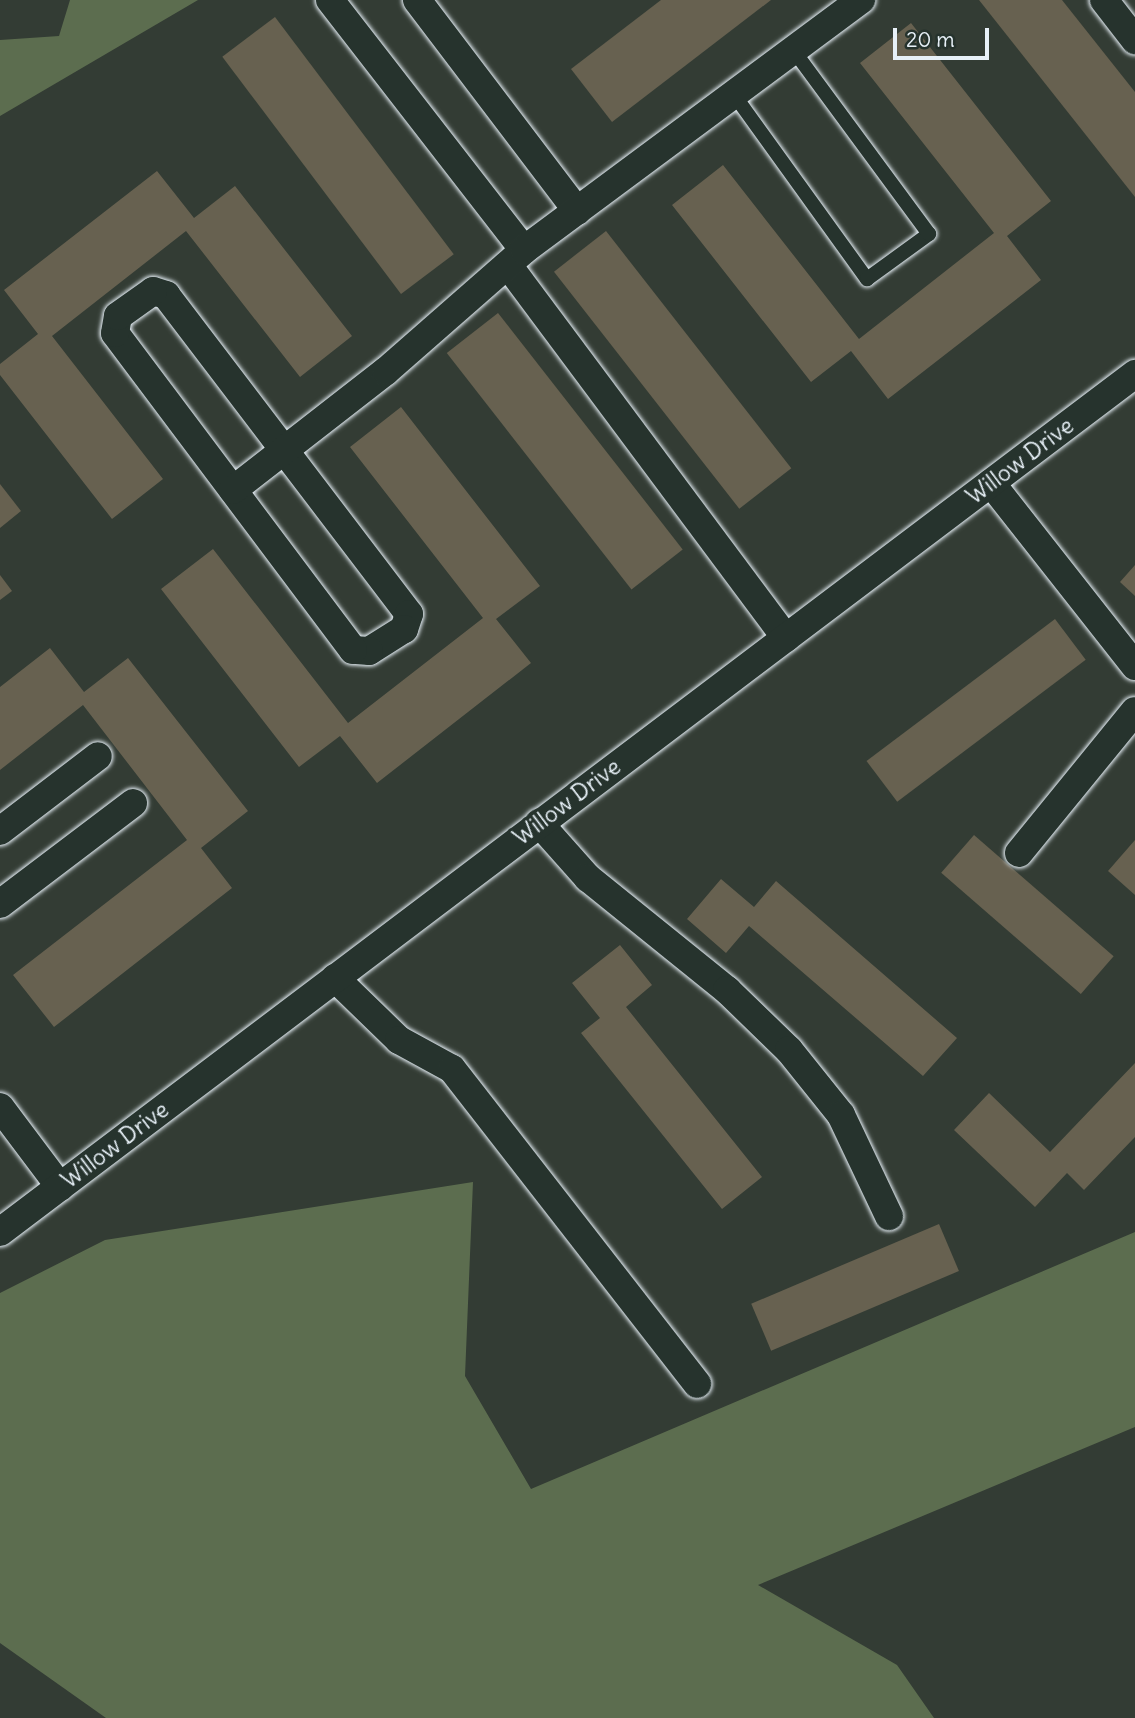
<!DOCTYPE html>
<style>
body{margin:0}
#map{position:relative;width:1135px;height:1718px;overflow:hidden;background:#333c34;font-family:Delius,sans-serif}
div>[style]{position:absolute}
.green>*{inset:0;background:#5c6d4f}
.building>*{inset:0;background:#676150;transform-origin:0 0}
.roads{filter:drop-shadow(0 0 2px #e8f1f8) drop-shadow(0 0 2px #e8f1f8)}
.lane>*{height:14px;margin:-7px;padding:0 7px;transform-origin:7px;border-radius:7px;background:#26332d}
.street>*{height:28px;margin:-14px;padding:0 14px;transform-origin:14px;border-radius:14px;background:#26332d}
span{translate:-50% -50%;white-space:nowrap;text-align:center;line-height:1.15;-webkit-text-stroke:6px #26332d;paint-order:stroke}
.street-label{font-size:23px;color:#e8f1f8}
.scale{position:absolute;left:893px;top:28px;width:96px;height:32px;box-sizing:border-box;border:4px solid #e8f1f8;border-top:0;padding-left:9px;font-size:21px;line-height:24px;white-space:nowrap;color:#e8f1f8;-webkit-text-stroke:5px #26332d;paint-order:stroke}
</style>
<div id="map">
<div class="green">
<div style="clip-path:polygon(70px 0,198px 0,0 116px,0 40px,59px 36px)"></div>
<div style="clip-path:polygon(473px 1182px,465px 1376px,531px 1489px,1135px 1232px,1135px 1427px,758px 1585px,897px 1665px,934px 1718px,106px 1718px,0 1643px,0 1293px,105px 1240px)"></div>
</div>
<div class="building">
<div style="clip-path:polygon(661px 0,771px 0,612px 122px,571px 69px)"></div>
<div style="clip-path:polygon(979px 0,1062px 0,1135px 92px,1135px 197px)"></div>
<div style="left:275px;top:17px;width:297px;height:66px;rotate:53deg"></div>
<div style="clip-path:polygon(911px 23px,1051px 201px,1007px 236px,1041px 280px,888px 399px,851px 351px,811px 382px,672px 205px,723px 165px,859px 339px,994px 233px,860px 63px)"></div>
<div style="clip-path:polygon(157px 171px,194px 218px,235px 186px,352px 336px,300px 377px,186px 231px,52px 336px,163px 479px,112px 519px,0 375px,0 364px,38px 334px,4px 290px)"></div>
<div style="left:606px;top:231px;width:301px;height:66px;rotate:52deg"></div>
<div style="left:498px;top:313px;width:300px;height:65px;rotate:52deg"></div>
<div style="clip-path:polygon(401px 407px,540px 586px,496px 619px,531px 663px,377px 783px,340px 736px,299px 767px,161px 589px,213px 549px,348px 723px,483px 618px,350px 447px)"></div>
<div style="clip-path:polygon(0 484px,21px 511px,0 528px)"></div>
<div style="clip-path:polygon(1135px 565px,1135px 596px,1120px 582px)"></div>
<div style="clip-path:polygon(0 575px,12px 591px,0 600px)"></div>
<div style="left:1055px;top:619px;width:51px;height:236px;rotate:53deg"></div>
<div style="clip-path:polygon(50px 648px,84px 692px,128px 658px,248px 811px,201px 848px,232px 888px,54px 1027px,13px 975px,187px 840px,83px 705px,0 770px,0 687px)"></div>
<div style="left:974px;top:835px;width:185px;height:50px;rotate:41deg"></div>
<div style="clip-path:polygon(1135px 840px,1135px 895px,1108px 871px)"></div>
<div style="clip-path:polygon(721px 879px,754px 907px,776px 881px,957px 1038px,923px 1076px,749px 926px,726px 953px,687px 919px)"></div>
<div style="clip-path:polygon(620px 945px,652px 985px,626px 1007px,762px 1177px,722px 1209px,581px 1033px,600px 1018px,572px 983px)"></div>
<div style="clip-path:polygon(1135px 1063px,1135px 1137px,1084px 1190px,1067px 1173px,1035px 1207px,954px 1130px,989px 1093px,1050px 1152px)"></div>
<div style="left:939px;top:1224px;width:51px;height:204px;rotate:67deg"></div>
</div>
<div class="roads">
<div class="lane">
<div style="left:735px;top:96px;width:226px;rotate:54.2deg"></div>
<div style="left:867px;top:279px;width:77px;rotate:-36deg"></div>
<div style="left:929px;top:234px;width:227px;rotate:-126.4deg"></div>
</div>
<div class="street">
<div style="left:330px;top:0;width:316px;rotate:52.2deg"></div>
<div style="left:417px;top:0;width:265px;rotate:52.8deg"></div>
<div style="left:1104px;top:0;width:51px;rotate:52.2deg"></div>
<div style="left:508px;top:265px;width:465px;rotate:53.3deg"></div>
<div style="left:153px;top:291px;width:14px;rotate:17deg"></div>
<div style="left:166px;top:295px;width:401px;rotate:52.7deg"></div>
<div style="left:409px;top:614px;width:16px;rotate:108deg"></div>
<div style="left:404px;top:629px;width:41px;rotate:147.8deg"></div>
<div style="left:369px;top:651px;width:16px;rotate:-176deg"></div>
<div style="left:353px;top:650px;width:396px;rotate:-126.9deg"></div>
<div style="left:115px;top:333px;width:17px;rotate:-80deg"></div>
<div style="left:118px;top:316px;width:43px;rotate:-35.5deg"></div>
<div style="left:991px;top:483px;width:233px;rotate:51.8deg"></div>
<div style="left:233px;top:490px;width:194px;rotate:-37.9deg"></div>
<div style="left:386px;top:371px;width:184px;rotate:-41.2deg"></div>
<div style="left:524px;top:250px;width:420px;rotate:-36.6deg"></div>
<div style="left:539px;top:823px;width:74px;rotate:48.3deg"></div>
<div style="left:588px;top:878px;width:179px;rotate:38.9deg"></div>
<div style="left:727px;top:990px;width:86px;rotate:44.1deg"></div>
<div style="left:789px;top:1050px;width:83px;rotate:51.3deg"></div>
<div style="left:841px;top:1115px;width:112px;rotate:64.6deg"></div>
<div style="left:0;top:831px;width:123px;rotate:-37.4deg"></div>
<div style="left:1019px;top:853px;width:183px;rotate:-50.8deg"></div>
<div style="left:0;top:904px;width:167px;rotate:-37.2deg"></div>
<div style="left:335px;top:978px;width:89px;rotate:44.1deg"></div>
<div style="left:399px;top:1040px;width:60px;rotate:28.7deg"></div>
<div style="left:452px;top:1069px;width:399px;rotate:52.1deg"></div>
<div style="left:0;top:1107px;width:100px;rotate:53.1deg"></div>
<div style="left:0;top:1232px;width:1423px;rotate:-37.09deg"></div>
</div>
</div>
<div class="street-label">
<span style="left:1020px;top:461px;rotate:-37deg">Willow Drive</span>
<span style="left:567px;top:802px;rotate:-37deg">Willow Drive</span>
<span style="left:115px;top:1145px;rotate:-37deg">Willow Drive</span>
</div>
<div class="scale">20 m</div>
</div>
